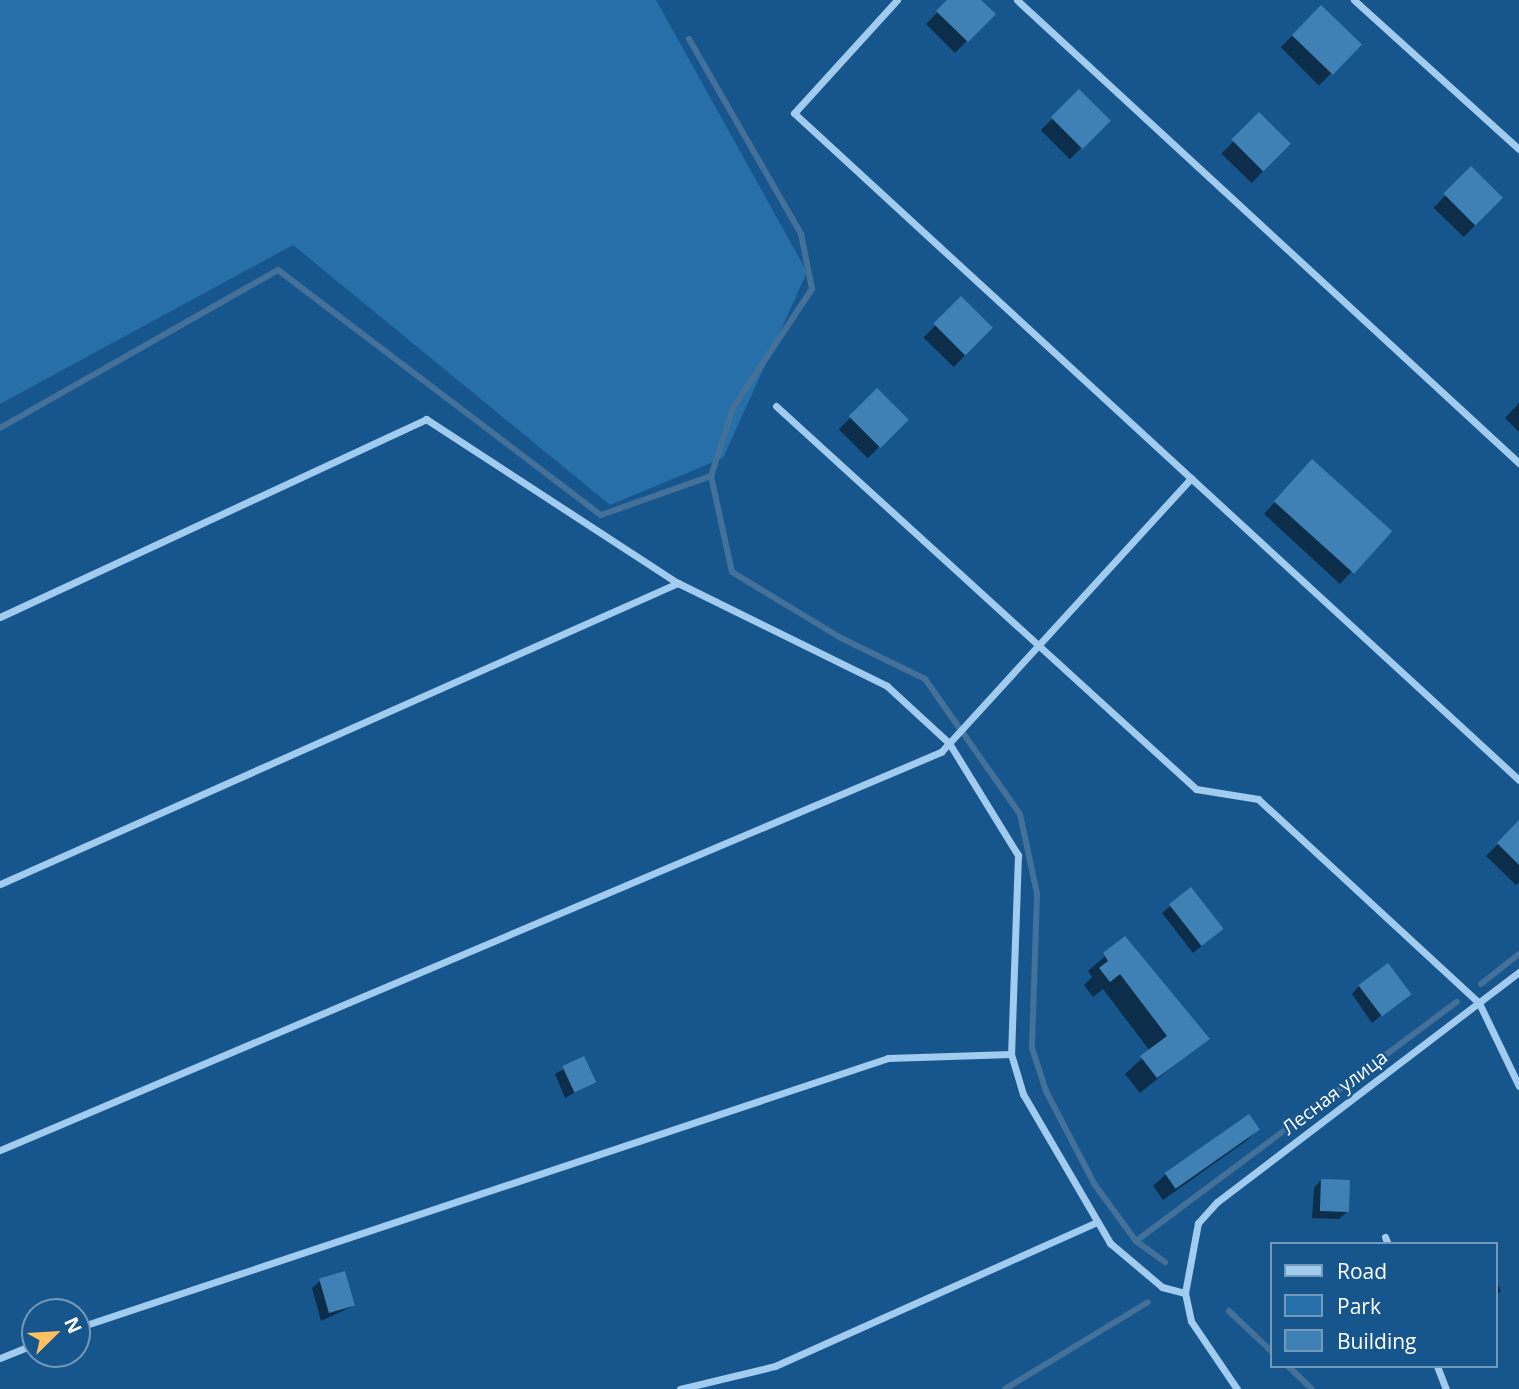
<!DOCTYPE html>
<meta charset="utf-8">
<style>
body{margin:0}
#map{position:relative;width:1519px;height:1389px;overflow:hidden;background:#17568d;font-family:"Open Sans",sans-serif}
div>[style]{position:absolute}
.green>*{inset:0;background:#266fa9}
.shadow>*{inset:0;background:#0007;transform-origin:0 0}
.stream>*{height:6px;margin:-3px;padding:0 3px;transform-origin:3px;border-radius:3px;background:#437199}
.building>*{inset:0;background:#3f80b5;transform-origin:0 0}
.minor>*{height:7px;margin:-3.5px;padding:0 3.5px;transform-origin:3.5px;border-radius:3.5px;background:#a1ccef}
span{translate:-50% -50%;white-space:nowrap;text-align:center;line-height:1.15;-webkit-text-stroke:5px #17568d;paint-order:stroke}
.street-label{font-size:19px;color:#fff}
.legend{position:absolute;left:1270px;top:1242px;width:228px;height:126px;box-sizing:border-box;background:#17568d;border:2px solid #749abb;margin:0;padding:9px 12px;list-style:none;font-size:21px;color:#fff}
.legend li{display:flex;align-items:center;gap:14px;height:35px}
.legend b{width:35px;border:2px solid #749abb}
.north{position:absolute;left:21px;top:1298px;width:70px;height:70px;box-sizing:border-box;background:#17568d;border:2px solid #749abb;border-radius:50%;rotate:66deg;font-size:19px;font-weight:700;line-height:28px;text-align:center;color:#fff}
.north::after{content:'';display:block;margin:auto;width:24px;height:32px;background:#ffc05f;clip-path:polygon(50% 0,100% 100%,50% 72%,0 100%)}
</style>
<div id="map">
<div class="green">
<div style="clip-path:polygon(0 0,656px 0,807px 272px,723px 458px,610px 505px,293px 245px,0 404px)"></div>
</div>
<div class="shadow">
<div style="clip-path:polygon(949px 0,979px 0,993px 14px,955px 53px,926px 24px)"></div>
<div style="left:1321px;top:7px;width:54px;height:57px;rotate:45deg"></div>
<div style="left:1079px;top:92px;width:41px;height:54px;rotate:45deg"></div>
<div style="left:1259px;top:115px;width:42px;height:54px;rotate:44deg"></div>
<div style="left:1471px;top:169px;width:42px;height:54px;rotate:44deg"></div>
<div style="left:961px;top:299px;width:42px;height:54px;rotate:44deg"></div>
<div style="left:877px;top:391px;width:41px;height:54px;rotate:45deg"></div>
<div style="clip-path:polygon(1519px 403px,1519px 432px,1505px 418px)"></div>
<div style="clip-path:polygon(1301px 473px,1389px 531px,1340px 584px,1264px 514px)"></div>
<div style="clip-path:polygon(1519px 823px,1519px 882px,1516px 885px,1486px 856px)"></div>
<div style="clip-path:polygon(1191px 889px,1214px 936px,1193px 953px,1162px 913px)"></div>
<div style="clip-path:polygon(1125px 939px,1207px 1039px,1140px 1093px,1125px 1074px,1150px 1051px,1103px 989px,1093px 997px,1084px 985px,1092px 977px,1088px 971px)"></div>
<div style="clip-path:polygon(1359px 986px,1408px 994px,1372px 1023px,1352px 994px)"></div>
<div style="clip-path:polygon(583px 1058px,594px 1082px,565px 1098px,555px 1074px)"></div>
<div style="clip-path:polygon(1249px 1116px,1258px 1130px,1246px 1141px,1163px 1200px,1153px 1186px,1165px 1175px)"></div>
<div style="clip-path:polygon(1321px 1180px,1347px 1212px,1339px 1219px,1312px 1218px,1314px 1188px)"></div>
<div style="clip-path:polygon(1496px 1280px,1501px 1291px,1496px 1296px)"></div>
<div style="clip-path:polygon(320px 1281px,353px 1306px,321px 1321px,312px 1288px)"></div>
</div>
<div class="stream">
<div style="left:689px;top:39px;width:225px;rotate:60.1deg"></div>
<div style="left:801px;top:234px;width:56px;rotate:78.7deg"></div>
<div style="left:812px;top:289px;width:143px;rotate:123.6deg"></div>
<div style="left:733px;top:408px;width:71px;rotate:107.9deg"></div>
<div style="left:711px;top:476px;width:98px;rotate:77.7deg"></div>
<div style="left:732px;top:572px;width:127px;rotate:31.2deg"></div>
<div style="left:841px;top:638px;width:93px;rotate:26deg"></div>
<div style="left:925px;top:679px;width:165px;rotate:54.9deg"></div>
<div style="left:1020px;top:814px;width:82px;rotate:78deg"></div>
<div style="left:1037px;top:894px;width:154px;rotate:91.9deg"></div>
<div style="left:1032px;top:1048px;width:45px;rotate:72deg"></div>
<div style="left:1046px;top:1091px;width:106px;rotate:62.5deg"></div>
<div style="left:1095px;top:1185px;width:69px;rotate:53.8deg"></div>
<div style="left:1136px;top:1241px;width:36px;rotate:36deg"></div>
<div style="left:0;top:428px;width:320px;rotate:-29.6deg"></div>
<div style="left:278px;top:270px;width:405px;rotate:37.2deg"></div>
<div style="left:601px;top:515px;width:117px;rotate:-19.5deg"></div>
<div style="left:1481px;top:984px;width:48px;rotate:-38.3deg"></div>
<div style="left:1136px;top:1241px;width:400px;rotate:-36.7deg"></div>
<div style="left:1229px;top:1311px;width:59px;rotate:43.6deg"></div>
<div style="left:1288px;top:1366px;width:33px;rotate:44deg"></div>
<div style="left:1005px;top:1389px;width:167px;rotate:-31.3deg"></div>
</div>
<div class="building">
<div style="clip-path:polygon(947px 0,981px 0,996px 14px,968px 42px,936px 11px)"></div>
<div style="left:1321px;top:5px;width:57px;height:42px;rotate:44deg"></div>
<div style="left:1079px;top:89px;width:45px;height:40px;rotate:45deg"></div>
<div style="left:1259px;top:112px;width:45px;height:39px;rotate:45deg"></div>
<div style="left:1471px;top:166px;width:45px;height:39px;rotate:45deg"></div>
<div style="left:961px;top:296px;width:45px;height:39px;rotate:45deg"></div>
<div style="left:877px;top:388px;width:45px;height:40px;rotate:45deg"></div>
<div style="left:1312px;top:459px;width:108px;height:57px;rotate:42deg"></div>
<div style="clip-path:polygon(1519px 820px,1519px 865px,1497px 843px)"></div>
<div style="left:1191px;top:887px;width:53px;height:28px;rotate:52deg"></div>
<div style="clip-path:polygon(1125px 936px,1210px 1039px,1157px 1078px,1140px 1056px,1167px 1036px,1120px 974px,1110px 982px,1099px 968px,1108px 961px,1103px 953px)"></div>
<div style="left:1388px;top:963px;width:39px;height:37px;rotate:53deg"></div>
<div style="left:584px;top:1056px;width:29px;height:24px;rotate:65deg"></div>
<div style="left:1249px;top:1114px;width:19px;height:103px;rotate:55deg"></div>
<div style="left:1321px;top:1179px;width:29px;height:32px;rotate:2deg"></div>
<div style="left:345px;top:1271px;width:36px;height:27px;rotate:74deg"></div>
</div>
<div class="minor">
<div style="left:897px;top:0;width:153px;rotate:132.3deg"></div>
<div style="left:794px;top:113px;width:985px;rotate:42.61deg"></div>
<div style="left:1017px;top:0;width:683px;rotate:42.69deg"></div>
<div style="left:1354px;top:0;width:222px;rotate:42.1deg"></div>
<div style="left:776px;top:406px;width:568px;rotate:42.36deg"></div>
<div style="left:1196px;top:789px;width:63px;rotate:9.2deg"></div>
<div style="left:1258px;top:799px;width:301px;rotate:42.7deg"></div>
<div style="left:1479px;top:1003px;width:92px;rotate:64.3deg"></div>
<div style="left:0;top:617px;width:470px;rotate:-24.9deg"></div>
<div style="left:426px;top:419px;width:301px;rotate:33.1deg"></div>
<div style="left:678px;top:583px;width:233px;rotate:26.2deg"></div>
<div style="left:887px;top:686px;width:84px;rotate:42.6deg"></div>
<div style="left:949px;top:743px;width:132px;rotate:58.4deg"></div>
<div style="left:1018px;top:855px;width:199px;rotate:92deg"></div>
<div style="left:1011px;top:1054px;width:42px;rotate:73.3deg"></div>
<div style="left:1023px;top:1094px;width:173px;rotate:59.7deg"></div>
<div style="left:1110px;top:1243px;width:68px;rotate:40.2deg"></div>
<div style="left:1162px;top:1287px;width:24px;rotate:15deg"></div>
<div style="left:0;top:884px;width:742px;rotate:-23.94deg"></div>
<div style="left:0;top:1150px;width:1022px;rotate:-22.93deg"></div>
<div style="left:941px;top:752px;width:371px;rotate:-47.6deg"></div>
<div style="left:1385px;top:1237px;width:8px;rotate:67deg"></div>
<div style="left:77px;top:1328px;width:855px;rotate:-18.41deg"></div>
<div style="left:888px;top:1058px;width:123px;rotate:-1.9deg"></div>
<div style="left:0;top:1358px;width:38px;rotate:-22deg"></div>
<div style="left:1437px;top:1366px;width:25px;rotate:69deg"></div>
<div style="left:680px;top:1389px;width:98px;rotate:-13.6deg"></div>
<div style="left:775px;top:1366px;width:350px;rotate:-24.1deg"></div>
<div style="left:1237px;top:1389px;width:82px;rotate:-124.1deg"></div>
<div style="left:1191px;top:1321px;width:29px;rotate:-102deg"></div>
<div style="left:1185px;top:1293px;width:71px;rotate:-79.5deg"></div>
<div style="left:1198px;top:1223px;width:28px;rotate:-48deg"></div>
<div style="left:1217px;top:1202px;width:380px;rotate:-37.3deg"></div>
</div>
<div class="street-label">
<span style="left:1335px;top:1093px;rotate:-37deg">Лесная улица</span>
</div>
<ul class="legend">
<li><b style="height:9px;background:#a1ccef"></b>Road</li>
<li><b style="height:19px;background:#266fa9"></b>Park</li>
<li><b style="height:19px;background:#3f80b5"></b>Building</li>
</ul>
<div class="north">N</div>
</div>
